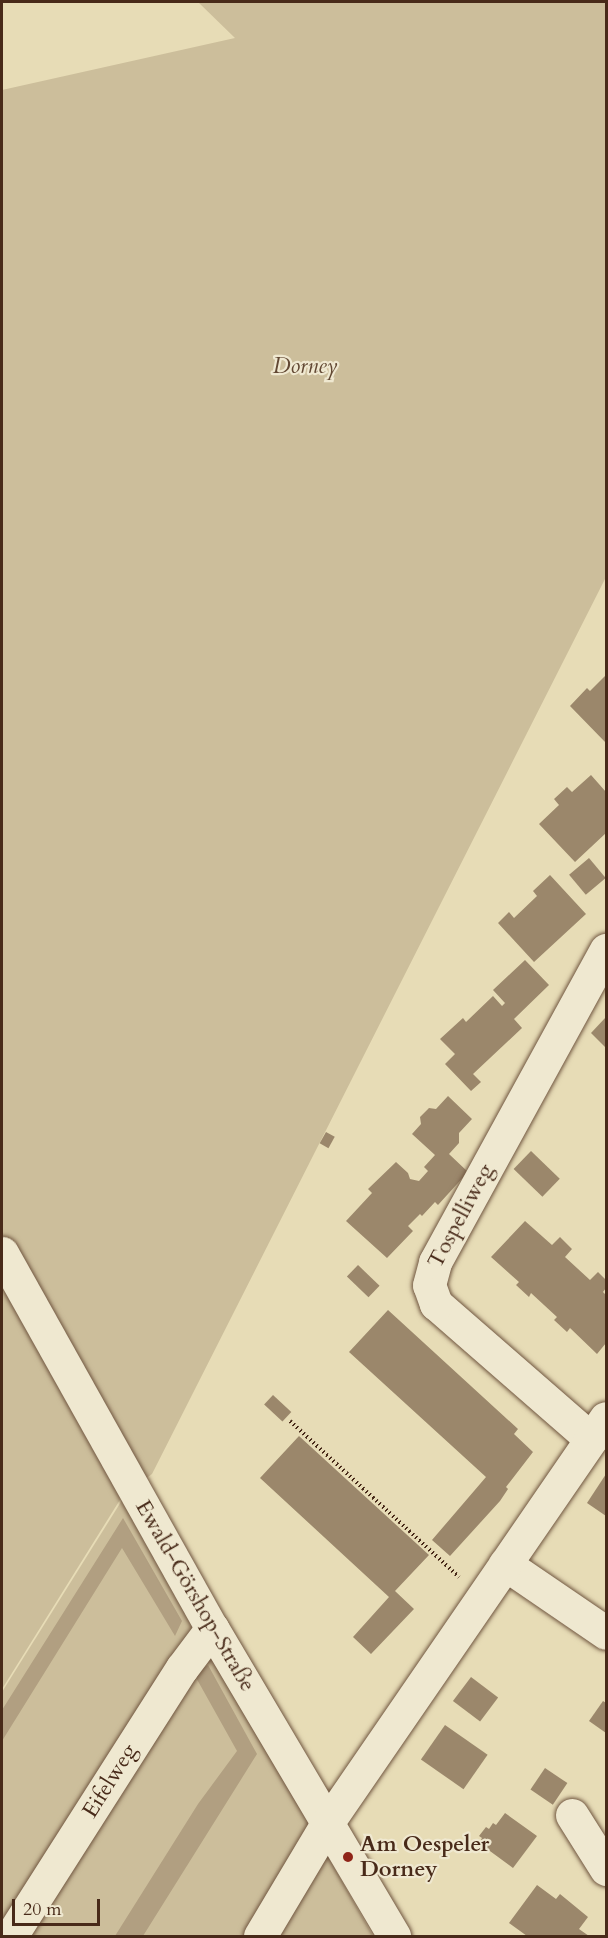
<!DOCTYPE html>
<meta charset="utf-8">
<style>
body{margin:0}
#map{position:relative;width:608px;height:1938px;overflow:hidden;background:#e7dcb6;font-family:Cardo,serif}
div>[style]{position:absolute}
.green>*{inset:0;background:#ccbe9b}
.water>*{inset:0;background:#b19f81}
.building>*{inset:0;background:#9b876b;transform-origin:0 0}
.path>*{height:4px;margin-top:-2px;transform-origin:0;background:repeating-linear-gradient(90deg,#482a19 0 1.5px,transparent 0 4.5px)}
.roads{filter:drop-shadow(0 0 2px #705640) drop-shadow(0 0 2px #705640)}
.minor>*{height:33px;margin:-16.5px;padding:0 16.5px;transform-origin:16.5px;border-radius:16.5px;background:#efe8d0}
.dots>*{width:16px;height:16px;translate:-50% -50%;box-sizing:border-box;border:3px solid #efe8d0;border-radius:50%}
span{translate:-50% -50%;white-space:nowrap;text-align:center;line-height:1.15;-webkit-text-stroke:4.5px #efe8d0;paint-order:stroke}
.park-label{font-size:22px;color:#624833;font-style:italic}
.street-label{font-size:22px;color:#482a19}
.poi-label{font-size:22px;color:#482a19;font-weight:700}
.left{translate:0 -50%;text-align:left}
.frame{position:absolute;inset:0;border:3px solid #482a19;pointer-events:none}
.scale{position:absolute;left:12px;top:1899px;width:88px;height:27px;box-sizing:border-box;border:3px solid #482a19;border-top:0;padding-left:8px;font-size:18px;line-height:21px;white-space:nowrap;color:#482a19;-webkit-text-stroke:4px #efe8d0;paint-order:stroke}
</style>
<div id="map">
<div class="green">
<div style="clip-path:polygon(198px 2px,606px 2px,606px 577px,152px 1474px,123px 1495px,2px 1689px,2px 90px,235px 38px)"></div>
<div style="clip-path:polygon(124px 1497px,373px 1936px,2px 1936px,2px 1692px)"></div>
</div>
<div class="water">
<div style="clip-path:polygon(123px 1518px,182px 1621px,175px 1636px,122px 1548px,2px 1741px,2px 1710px)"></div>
<div style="clip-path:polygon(208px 1665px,257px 1754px,143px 1936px,115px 1936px,198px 1804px,237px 1751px,194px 1674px)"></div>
</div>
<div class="building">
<div style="clip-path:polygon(606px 675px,606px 743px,570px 706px,587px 688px,590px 691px)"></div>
<div style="clip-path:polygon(591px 775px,606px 792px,606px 833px,575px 862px,539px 824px,559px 805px,554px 799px,567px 787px,572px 792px)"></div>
<div style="left:589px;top:858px;width:26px;height:26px;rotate:50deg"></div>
<div style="clip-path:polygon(550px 875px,586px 914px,534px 962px,498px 923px,509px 912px,514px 918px,537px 896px,533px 891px)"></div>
<div style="clip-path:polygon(525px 960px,549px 985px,514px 1019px,522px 1028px,473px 1074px,481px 1082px,471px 1091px,445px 1064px,455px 1054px,440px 1039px,463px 1018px,466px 1022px,493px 996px,502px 1006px,505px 1003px,493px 990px)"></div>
<div style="clip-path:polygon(606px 1017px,606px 1048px,591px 1033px)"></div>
<div style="clip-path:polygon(448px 1096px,472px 1119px,459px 1133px,459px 1143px,449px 1154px,468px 1172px,438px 1205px,435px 1202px,422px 1216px,420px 1214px,408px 1226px,413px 1231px,387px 1258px,346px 1221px,372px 1193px,368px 1189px,396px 1162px,408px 1173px,410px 1179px,419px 1181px,428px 1171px,424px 1167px,435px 1155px,412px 1134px,421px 1124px,420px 1117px,429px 1108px,436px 1109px)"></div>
<div style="left:326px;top:1132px;width:10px;height:13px;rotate:29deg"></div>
<div style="left:531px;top:1151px;width:40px;height:25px;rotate:44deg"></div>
<div style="clip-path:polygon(525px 1221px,552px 1245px,560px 1237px,572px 1249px,565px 1257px,590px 1280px,598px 1272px,606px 1280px,606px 1288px,603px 1292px,606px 1295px,606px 1343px,597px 1354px,570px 1328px,567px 1332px,554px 1320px,557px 1317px,531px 1293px,529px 1297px,516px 1285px,519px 1282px,491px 1257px)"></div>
<div style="left:358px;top:1265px;width:30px;height:16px;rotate:44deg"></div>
<div style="clip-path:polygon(388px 1310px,518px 1429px,514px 1434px,533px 1452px,506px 1487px,508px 1489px,500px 1501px,450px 1556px,432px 1540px,486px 1477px,349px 1352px)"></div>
<div style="left:273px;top:1395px;width:25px;height:13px;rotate:43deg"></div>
<div style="clip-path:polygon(299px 1436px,429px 1555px,395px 1591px,414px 1609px,371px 1654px,353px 1637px,389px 1597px,260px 1478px)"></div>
<div style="clip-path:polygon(606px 1474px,606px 1516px,587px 1503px)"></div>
<div style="left:471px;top:1677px;width:34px;height:30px;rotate:37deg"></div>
<div style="clip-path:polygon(603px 1701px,606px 1703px,606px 1733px,589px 1721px)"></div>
<div style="left:445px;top:1725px;width:52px;height:42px;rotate:35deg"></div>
<div style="left:545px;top:1768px;width:27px;height:26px;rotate:34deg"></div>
<div style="clip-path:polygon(505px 1813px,537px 1836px,513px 1868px,479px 1843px,482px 1838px,479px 1836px,486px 1827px,489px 1829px,493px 1823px,496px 1825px)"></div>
<div style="clip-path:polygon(537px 1885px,556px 1899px,560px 1894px,588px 1917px,579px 1929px,589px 1936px,527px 1936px,509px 1923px)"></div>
</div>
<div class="path">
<div style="left:290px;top:1421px;width:230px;rotate:42.7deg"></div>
</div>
<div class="roads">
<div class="minor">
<div style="left:2px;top:1253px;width:430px;rotate:60.8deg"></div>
<div style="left:212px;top:1628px;width:358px;rotate:59.4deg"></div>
<div style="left:591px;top:1439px;width:206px;rotate:-138.9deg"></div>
<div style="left:436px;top:1304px;width:20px;rotate:-110deg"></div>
<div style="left:429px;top:1285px;width:24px;rotate:-75deg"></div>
<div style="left:435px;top:1262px;width:356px;rotate:-61.3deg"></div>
<div style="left:505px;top:1564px;width:122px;rotate:34.3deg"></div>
<div style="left:572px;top:1815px;width:64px;rotate:57.8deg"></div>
<div style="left:11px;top:1936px;width:318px;rotate:-57.5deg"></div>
<div style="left:182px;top:1668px;width:50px;rotate:-53.1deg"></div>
<div style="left:260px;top:1936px;width:133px;rotate:-59.2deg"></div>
<div style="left:328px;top:1822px;width:490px;rotate:-55.5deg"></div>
</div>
</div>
<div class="dots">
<div style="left:348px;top:1857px;background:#8f2418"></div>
</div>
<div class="park-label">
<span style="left:305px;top:367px">Dorney</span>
</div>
<div class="street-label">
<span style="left:461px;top:1216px;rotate:-62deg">Tospelliweg</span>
<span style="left:195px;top:1596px;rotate:60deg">Ewald-Görshop-Straße</span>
<span style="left:110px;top:1781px;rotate:-58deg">Eifelweg</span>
</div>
<div class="poi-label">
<span class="left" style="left:360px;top:1857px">Am Oespeler<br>Dorney</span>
</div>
<div class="frame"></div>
<div class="scale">20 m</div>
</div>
